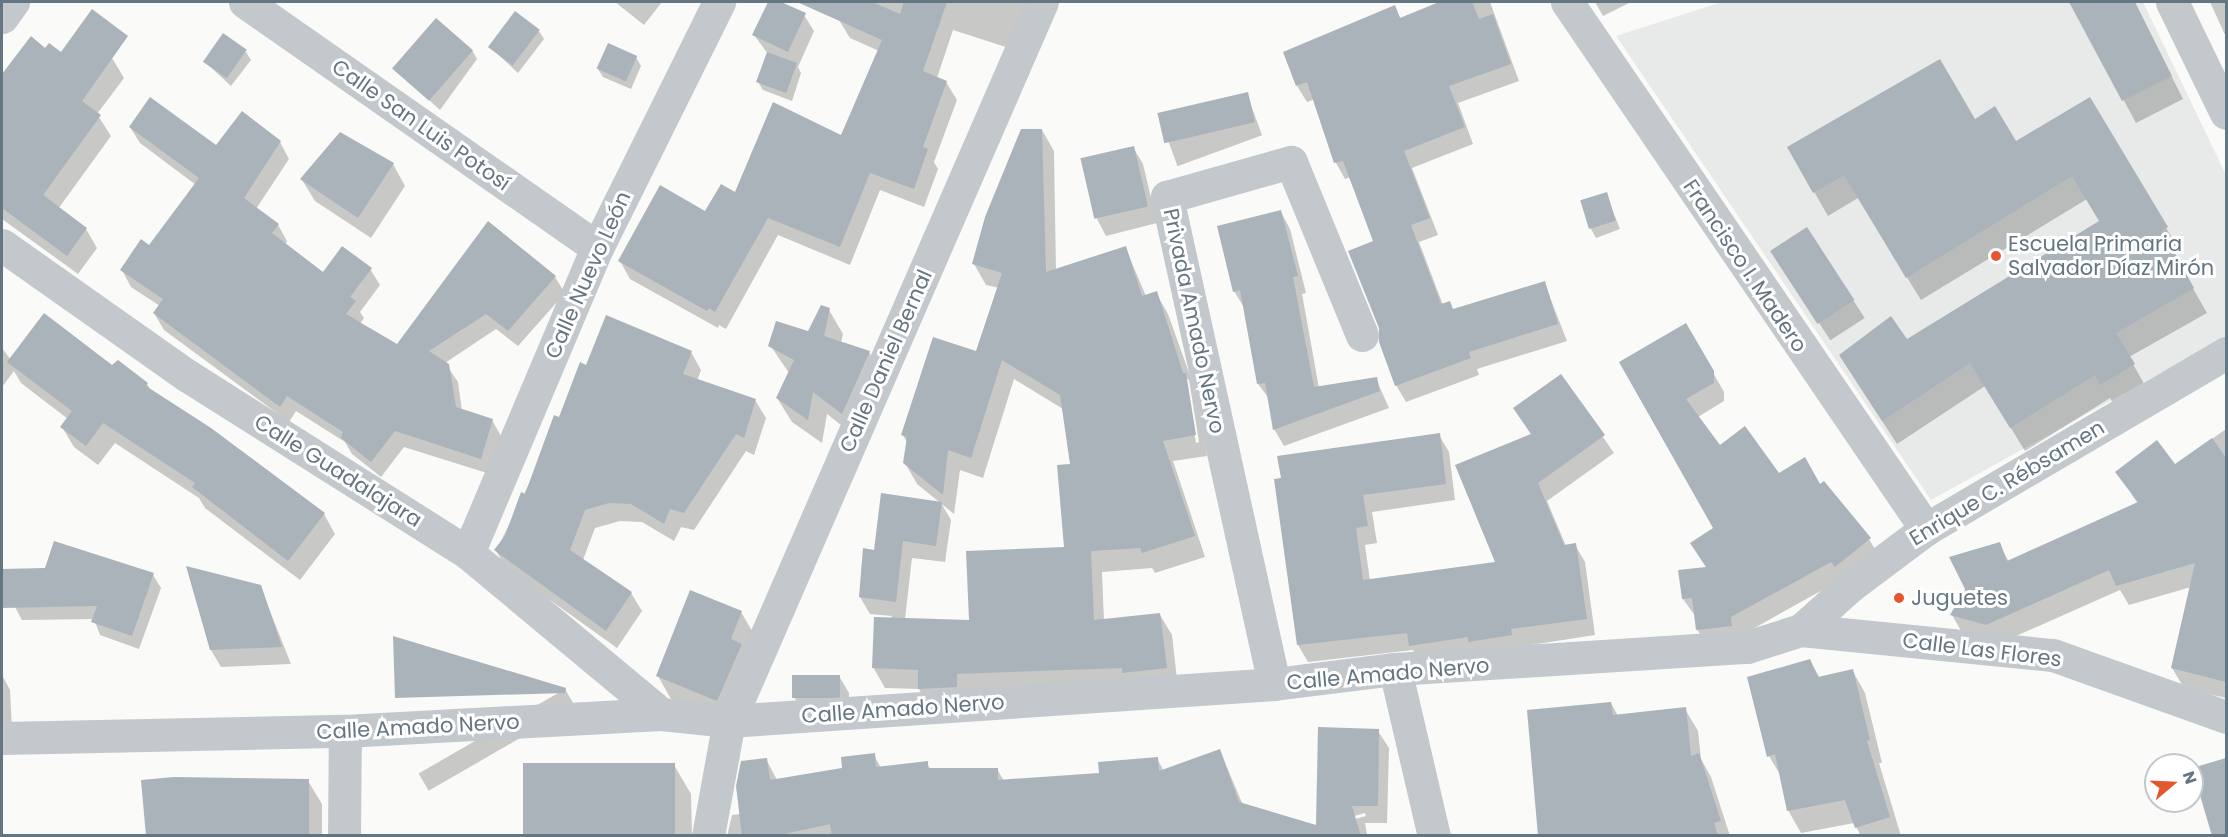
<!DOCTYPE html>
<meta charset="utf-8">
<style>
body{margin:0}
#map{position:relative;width:2228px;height:837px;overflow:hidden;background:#fafaf8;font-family:Poppins,sans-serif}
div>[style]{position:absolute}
.built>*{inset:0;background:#e8e9e9}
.shadow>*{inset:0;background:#0003;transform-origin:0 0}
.building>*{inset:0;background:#aab3b9;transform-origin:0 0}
.street>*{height:33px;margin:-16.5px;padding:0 16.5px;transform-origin:16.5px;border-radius:16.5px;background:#c3c8cc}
.dots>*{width:16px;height:16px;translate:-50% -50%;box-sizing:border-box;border:3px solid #fff;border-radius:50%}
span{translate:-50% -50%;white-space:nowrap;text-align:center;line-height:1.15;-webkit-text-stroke:6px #fff;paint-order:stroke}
.street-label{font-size:21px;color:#657683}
.poi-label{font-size:21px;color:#657683}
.left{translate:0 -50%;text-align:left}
.frame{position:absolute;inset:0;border:3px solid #657683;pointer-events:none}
.north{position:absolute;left:2144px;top:753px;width:60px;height:60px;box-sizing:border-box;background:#fff;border:2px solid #c1c8cd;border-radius:50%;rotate:71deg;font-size:16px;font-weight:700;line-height:24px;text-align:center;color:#657683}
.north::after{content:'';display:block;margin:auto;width:21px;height:27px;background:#e4572e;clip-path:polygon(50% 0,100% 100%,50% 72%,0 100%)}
</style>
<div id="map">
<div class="built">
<div style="clip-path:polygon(1722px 2px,2143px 2px,2226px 175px,2226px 337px,1931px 500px,1616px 36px)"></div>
</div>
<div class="shadow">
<div style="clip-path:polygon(615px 2px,662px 2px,644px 25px)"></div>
<div style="clip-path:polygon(769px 2px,804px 15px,814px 31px,798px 67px,801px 73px,792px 101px,763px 90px,758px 82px,768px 54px,754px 35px)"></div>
<div style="clip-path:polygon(847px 2px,1029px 2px,1012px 49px,953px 30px,937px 78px,946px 82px,957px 100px,934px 162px,938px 169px,924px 207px,880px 190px,850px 265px,778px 235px,726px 329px,719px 325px,718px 328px,630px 279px,620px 261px,841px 137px,879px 51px,850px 38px,839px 20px)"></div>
<div style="clip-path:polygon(1443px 2px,1490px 2px,1519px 81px,1458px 103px,1473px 144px,1412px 168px,1438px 235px,1419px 242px,1443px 305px,1454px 311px,1544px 282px,1567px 341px,1477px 369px,1479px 375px,1406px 402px,1396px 385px,1375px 242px,1351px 177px,1345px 179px,1336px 163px,1315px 99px,1307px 102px,1297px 86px,1394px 7px,1401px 19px)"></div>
<div style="clip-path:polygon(1595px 2px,1631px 2px,1603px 16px)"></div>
<div style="clip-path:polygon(2071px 2px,2134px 2px,2183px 99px,2136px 123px)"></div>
<div style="clip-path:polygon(2210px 2px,2226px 2px,2226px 37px)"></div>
<div style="clip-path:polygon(539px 31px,544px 39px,518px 73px,490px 47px)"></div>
<div style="clip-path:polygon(30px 40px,74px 68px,112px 58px,124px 78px,97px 114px,111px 136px,58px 209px,86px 229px,97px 248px,78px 274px,2px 219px,2px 75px)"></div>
<div style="clip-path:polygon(472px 50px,477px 59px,440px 110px,395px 69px)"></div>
<div style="clip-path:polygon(246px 52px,251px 60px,231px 86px,204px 61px)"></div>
<div style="clip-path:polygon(636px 57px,641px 66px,631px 89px,603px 77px,598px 69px)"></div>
<div style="left:1247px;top:94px;width:44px;height:90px;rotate:70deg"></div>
<div style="clip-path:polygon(2089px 99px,2180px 251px,2174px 255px,2207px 313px,2129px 357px,2147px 389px,2115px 407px,2110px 398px,2025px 451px,1985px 386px,1897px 444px,1855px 379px,1906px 341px,2101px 222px,2087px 199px,1921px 300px,1858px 198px,1828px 216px,1789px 148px,1974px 121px,2015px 143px)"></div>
<div style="clip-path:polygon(130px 127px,216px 148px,280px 142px,289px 159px,256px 209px,278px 225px,287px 241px,285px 245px,323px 274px,370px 269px,380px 285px,360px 312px,364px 318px,360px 324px,398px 346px,488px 223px,555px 277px,565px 293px,518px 346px,496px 329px,445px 363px,458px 382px,462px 411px,492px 420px,501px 436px,490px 474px,404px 447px,381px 477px,352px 454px,345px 442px,296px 411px,289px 422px,164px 330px,154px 313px,160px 306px,131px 287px,122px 270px,150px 247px,196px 185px,140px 143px)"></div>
<div style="clip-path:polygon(evenodd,1042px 130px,1054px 151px,1056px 270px,1125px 247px,1146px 296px,1156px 293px,1168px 314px,1197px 395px,1207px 456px,1173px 461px,1205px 557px,1155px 573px,1152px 568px,1102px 572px,1104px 621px,1160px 615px,1172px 635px,1178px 688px,931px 710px,919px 689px,885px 688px,873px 667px,892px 616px,870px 614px,860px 597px,875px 551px,941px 503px,951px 520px,945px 562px,912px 558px,905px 619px,971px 622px,1065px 548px,1072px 465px,1063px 409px,1014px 379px,983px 478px,960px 470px,954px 514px,917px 484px,905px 463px,907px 443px,903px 435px,976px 353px,999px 288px,986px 285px,974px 264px,1042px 130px,1185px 377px,1189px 380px,1199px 442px,1196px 443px,1185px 377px)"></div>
<div style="clip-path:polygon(1133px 147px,1143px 164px,1157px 223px,1106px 236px,1097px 219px,1082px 159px)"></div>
<div style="clip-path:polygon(393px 164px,405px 186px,371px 238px,315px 201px,302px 180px)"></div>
<div style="clip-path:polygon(1606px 194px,1620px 229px,1596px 238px,1591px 229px)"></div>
<div style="clip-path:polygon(1281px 212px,1290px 229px,1306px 293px,1302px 294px,1319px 388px,1376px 379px,1389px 408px,1284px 446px,1274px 429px,1270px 400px,1258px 384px,1245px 309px,1234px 291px)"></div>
<div style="left:1807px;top:229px;width:106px;height:41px;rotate:57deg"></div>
<div style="clip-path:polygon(829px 310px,843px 334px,841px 343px,869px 352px,883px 376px,856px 437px,827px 414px,822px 443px,792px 422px,777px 398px,789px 373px,770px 345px,809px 333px)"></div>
<div style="clip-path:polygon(1686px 325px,1724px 392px,1724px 401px,1698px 417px,1720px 447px,1778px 475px,1820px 486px,1869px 539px,1880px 558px,1740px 636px,1708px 648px,1697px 629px,1696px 617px,1683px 599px,1707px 568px,1715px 529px,1621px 362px)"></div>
<div style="clip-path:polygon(2px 348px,11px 360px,112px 367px,147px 384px,152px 392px,324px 514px,335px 534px,300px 580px,205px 508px,199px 498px,115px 443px,98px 465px,74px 447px,62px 427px,68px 419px,21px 383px,14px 371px,2px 387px)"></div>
<div style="clip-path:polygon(691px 352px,701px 370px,697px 381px,755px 400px,766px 418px,754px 455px,746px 451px,694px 530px,681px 527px,674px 541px,642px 522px,620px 521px,595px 528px,583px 560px,631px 593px,642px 611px,617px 648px,507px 569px,496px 551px,587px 366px)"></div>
<div style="clip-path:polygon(1561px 376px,1614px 453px,1547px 501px,1566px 546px,1575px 545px,1585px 562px,1595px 635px,1420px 662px,1413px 650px,1308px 662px,1298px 645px,1276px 480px,1439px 435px,1449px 452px,1455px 500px,1372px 512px,1377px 543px,1365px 545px,1370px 581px,1497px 563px,1532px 435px,1515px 409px)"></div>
<div style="clip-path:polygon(2226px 429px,2226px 698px,2184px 688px,2172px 668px,2191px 587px,2129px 605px,2120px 590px,1998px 644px,1963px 634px,1952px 615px,1999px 544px,2009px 562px,2138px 504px,2117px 472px,2174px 466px)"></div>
<div style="clip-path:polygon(153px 575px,161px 588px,139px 649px,100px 635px,94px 619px,22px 620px,15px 607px)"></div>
<div style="clip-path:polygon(260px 586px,291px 664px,221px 667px,211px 650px)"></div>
<div style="clip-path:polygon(741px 612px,755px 636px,731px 724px,672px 701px,658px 676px)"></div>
<div style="clip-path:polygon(1810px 661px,1820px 678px,1852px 670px,1865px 693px,1882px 763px,1879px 763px,1901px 836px,1861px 836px,1854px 823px,1801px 833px,1788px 810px,1782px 778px,1769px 756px)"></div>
<div style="clip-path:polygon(2px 675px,10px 690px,12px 730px,2px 731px)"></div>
<div style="clip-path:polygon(839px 676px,849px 693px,849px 711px,804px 714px,794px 697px)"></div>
<div style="left:565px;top:689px;width:20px;height:169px;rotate:60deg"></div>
<div style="clip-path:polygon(1611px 703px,1618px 716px,1685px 709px,1698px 731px,1701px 759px,1711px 777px,1730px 836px,1540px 836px)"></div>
<div style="clip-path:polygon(evenodd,1378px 731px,1389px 748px,1387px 823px,1365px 823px,1367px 834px,1362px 836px,727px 836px,732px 815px,741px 814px,766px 759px,777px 780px,843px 769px,874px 755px,881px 768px,927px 763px,931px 770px,997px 769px,1004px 781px,1101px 775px,1157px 759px,1164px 771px,1220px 751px,1243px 805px,1318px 827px,1378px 731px,1365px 813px,1366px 816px,1326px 827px,1326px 824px,1365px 813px)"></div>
<div style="clip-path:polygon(2226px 759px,2226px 829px,2214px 820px,2194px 769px)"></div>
<div style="clip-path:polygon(674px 765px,691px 794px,692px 836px,525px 836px)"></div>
<div style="clip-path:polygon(308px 781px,322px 804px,322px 836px,147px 836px)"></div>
</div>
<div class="building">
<div style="clip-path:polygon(768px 2px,781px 2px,806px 13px,788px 52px,752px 35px)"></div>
<div style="clip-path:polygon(797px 2px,872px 2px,900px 14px,904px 2px,947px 2px,923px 71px,947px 81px,923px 147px,928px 149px,914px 189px,870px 173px,840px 247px,768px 218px,715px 312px,709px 308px,707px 311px,618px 261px,660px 185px,705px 211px,721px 184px,735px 192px,773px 102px,841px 135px,882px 40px)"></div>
<div style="clip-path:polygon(1439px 2px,1472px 2px,1479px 19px,1493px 14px,1511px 64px,1449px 86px,1465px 127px,1404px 151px,1430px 218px,1411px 225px,1441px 304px,1450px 301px,1453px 309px,1545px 281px,1558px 324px,1469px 352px,1471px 358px,1395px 386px,1379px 342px,1379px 328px,1348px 251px,1373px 241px,1343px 161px,1334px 163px,1307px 82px,1296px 86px,1283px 52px,1395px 5px,1400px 18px)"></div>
<div style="clip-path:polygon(2069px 2px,2135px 2px,2172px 76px,2122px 101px)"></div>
<div style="clip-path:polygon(92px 9px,128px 36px,82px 101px,101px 115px,43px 195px,87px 228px,67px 256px,2px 208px,2px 74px,31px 36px,45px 48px,49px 43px,61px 52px)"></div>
<div style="left:515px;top:11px;width:31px;height:45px;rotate:37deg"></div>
<div style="left:436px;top:18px;width:49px;height:67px;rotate:41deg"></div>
<div style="left:223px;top:33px;width:29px;height:35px;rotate:35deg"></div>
<div style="left:608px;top:43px;width:32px;height:28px;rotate:24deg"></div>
<div style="left:767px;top:52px;width:32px;height:32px;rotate:20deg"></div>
<div style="clip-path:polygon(1940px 59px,1975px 119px,1995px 106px,2016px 141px,2090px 97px,2168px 227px,2162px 230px,2194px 288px,2116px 333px,2135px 364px,2100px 385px,2095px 375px,2010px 428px,1970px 363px,1882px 421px,1839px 355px,1891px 316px,1907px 339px,2099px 221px,2072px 176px,1906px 278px,1844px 175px,1813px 193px,1787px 147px)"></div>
<div style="left:1248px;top:92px;width:31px;height:93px;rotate:77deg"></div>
<div style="clip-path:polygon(150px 97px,216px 145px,242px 111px,281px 141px,244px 198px,279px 224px,272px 233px,323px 272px,342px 246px,372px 268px,350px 297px,356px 301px,346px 314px,397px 344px,488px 221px,556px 276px,508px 331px,486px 314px,429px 351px,449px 364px,456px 407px,493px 419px,481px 459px,395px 431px,371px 462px,341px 438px,343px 432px,287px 396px,280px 407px,153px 313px,163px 299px,120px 270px,141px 239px,149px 245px,199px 178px,129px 127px)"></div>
<div style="clip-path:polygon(1021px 129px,1042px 129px,1046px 272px,1126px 246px,1142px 296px,1157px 291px,1183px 373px,1186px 373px,1196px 435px,1163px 441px,1195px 536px,1142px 553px,1140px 548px,1091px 551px,1094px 620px,1160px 613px,1167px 668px,1122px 673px,1122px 668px,957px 674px,957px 687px,918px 689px,918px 670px,872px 668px,874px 617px,969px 620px,966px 551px,1064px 547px,1057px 465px,1070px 464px,1060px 395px,1002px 360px,971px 458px,948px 450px,943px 495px,903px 463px,907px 437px,901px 435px,933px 337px,976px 351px,1002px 273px,972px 264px,985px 217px)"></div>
<div style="clip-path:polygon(340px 132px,394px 163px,358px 218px,300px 179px)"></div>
<div style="left:1134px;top:146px;width:62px;height:55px;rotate:77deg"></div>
<div style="left:1607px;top:192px;width:30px;height:28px;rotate:73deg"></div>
<div style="clip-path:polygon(1281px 210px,1298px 276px,1293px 277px,1314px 387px,1377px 377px,1380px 391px,1273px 430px,1265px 383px,1257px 384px,1240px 290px,1233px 292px,1217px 226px)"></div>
<div style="left:1807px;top:227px;width:87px;height:44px;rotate:57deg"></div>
<div style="clip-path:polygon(821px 305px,830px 308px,824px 336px,870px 351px,842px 414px,813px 392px,808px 420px,776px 398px,794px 360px,768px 346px,776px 321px,808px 331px)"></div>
<div style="clip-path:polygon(44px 313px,112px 365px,118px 360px,148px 383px,146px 386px,211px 428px,325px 513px,288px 561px,192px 487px,195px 483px,103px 423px,86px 446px,60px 427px,72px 411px,7px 362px)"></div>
<div style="clip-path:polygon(606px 315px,692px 351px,683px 374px,756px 399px,744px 438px,736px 434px,684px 513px,670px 509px,664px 524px,631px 504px,609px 503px,585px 510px,570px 550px,632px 592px,606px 631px,494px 550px,505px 536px,521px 492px,525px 494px,554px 415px,559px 417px,580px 362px,586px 365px)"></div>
<div style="clip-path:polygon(1686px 323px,1714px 371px,1714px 383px,1686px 399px,1720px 445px,1745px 426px,1779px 473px,1805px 457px,1820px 484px,1824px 481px,1871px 538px,1835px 567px,1831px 562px,1731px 617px,1732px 626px,1696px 630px,1692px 598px,1682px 599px,1678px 570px,1706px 567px,1690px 543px,1713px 528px,1619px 362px)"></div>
<div style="clip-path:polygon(1561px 374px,1605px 435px,1538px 483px,1564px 545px,1576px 543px,1587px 619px,1511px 629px,1512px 635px,1468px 642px,1468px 637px,1409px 646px,1407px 633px,1297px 645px,1274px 479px,1281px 478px,1277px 456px,1440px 433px,1446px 484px,1363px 495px,1368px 526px,1356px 528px,1363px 580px,1495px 562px,1455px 465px,1531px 434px,1513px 408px)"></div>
<div style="clip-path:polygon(2212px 438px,2226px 458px,2226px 682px,2171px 668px,2195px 563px,2116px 586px,2109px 570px,1986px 625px,1950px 615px,1965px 589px,1949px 557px,2000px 542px,2007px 561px,2138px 502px,2115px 472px,2157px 440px,2175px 464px)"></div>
<div style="clip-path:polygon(881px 493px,942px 502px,936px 546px,903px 541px,896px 602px,859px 597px,863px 548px,874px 550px)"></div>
<div style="clip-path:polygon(54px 541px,154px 573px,132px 636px,91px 622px,97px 606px,2px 608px,2px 569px,45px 568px)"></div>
<div style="clip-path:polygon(186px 566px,261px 585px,282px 647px,210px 650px)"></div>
<div style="clip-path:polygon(690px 590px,742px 611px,731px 639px,742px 644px,717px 701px,656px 676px)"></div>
<div style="clip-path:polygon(393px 636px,566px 688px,565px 693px,395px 698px)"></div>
<div style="clip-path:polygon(1810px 659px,1818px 677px,1853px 669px,1870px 740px,1867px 741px,1890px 817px,1855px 828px,1845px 800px,1787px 811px,1775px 754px,1767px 757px,1747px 677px)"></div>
<div style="left:792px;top:675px;width:48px;height:23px"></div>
<div style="clip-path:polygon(1611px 702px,1613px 715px,1686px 707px,1691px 756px,1699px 753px,1721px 821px,1714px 823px,1718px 836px,1538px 836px,1527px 710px)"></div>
<div style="clip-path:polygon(1318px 727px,1379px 729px,1378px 806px,1352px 806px,1361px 836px,832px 836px,830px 824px,775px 836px,742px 836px,736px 786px,741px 761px,767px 758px,770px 780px,842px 768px,841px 757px,875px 753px,876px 767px,928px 761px,928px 768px,998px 768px,998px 780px,1099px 773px,1098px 762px,1158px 757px,1159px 771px,1220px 749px,1239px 802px,1316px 825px)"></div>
<div style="clip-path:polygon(2226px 758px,2226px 836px,2212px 836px,2192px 768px)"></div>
<div style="left:523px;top:763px;width:152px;height:73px"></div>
<div style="clip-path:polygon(174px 777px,309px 779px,309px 836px,146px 836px,141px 780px)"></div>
</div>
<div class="street">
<div style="left:245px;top:2px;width:429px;rotate:34.9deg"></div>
<div style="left:1567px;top:2px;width:638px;rotate:55.74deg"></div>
<div style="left:2172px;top:2px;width:123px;rotate:64.1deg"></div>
<div style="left:2px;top:17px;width:19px;rotate:-54deg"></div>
<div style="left:2px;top:245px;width:228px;rotate:35.2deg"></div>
<div style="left:188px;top:376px;width:331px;rotate:32.3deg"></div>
<div style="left:468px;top:553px;width:251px;rotate:39.8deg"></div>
<div style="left:468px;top:553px;width:331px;rotate:-67.1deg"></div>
<div style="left:597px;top:248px;width:275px;rotate:-63.6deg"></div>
<div style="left:1801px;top:630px;width:66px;rotate:-41.9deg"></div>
<div style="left:1850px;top:586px;width:95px;rotate:-36.9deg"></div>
<div style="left:1926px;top:529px;width:348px;rotate:-30.4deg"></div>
<div style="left:1395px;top:669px;width:171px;rotate:76.9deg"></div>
<div style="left:1274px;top:684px;width:499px;rotate:-102.4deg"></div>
<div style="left:1167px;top:197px;width:129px;rotate:-15.8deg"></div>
<div style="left:1291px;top:162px;width:187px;rotate:67.7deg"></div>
<div style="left:2px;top:738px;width:343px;rotate:-1.2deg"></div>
<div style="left:345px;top:731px;width:316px;rotate:-3.1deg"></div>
<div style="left:661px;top:714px;width:68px;rotate:5.9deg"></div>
<div style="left:729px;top:721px;width:546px;rotate:-3.88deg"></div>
<div style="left:1274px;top:684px;width:122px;rotate:-7.1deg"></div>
<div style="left:1395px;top:669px;width:353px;rotate:-3.6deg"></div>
<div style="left:1747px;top:647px;width:57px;rotate:-17.5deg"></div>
<div style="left:1801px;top:630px;width:253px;rotate:5.7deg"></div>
<div style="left:2053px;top:655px;width:184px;rotate:19.7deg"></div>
<div style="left:344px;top:836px;width:105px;rotate:-89.5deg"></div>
<div style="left:708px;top:836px;width:117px;rotate:-79.7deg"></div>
<div style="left:729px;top:721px;width:784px;rotate:-66.48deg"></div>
</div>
<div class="dots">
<div style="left:1996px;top:256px;background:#e4572e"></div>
<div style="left:1899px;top:598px;background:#e4572e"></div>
</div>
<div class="street-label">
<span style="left:421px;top:125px;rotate:35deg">Calle San Luis Potosí</span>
<span style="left:1745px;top:266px;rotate:56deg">Francisco I. Madero</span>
<span style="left:588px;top:275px;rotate:-66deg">Calle Nuevo León</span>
<span style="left:1194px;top:321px;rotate:78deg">Privada Amado Nervo</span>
<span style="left:886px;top:361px;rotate:-66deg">Calle Daniel Bernal</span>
<span style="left:338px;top:471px;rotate:32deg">Calle Guadalajara</span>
<span style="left:2007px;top:483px;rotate:-31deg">Enrique C. Rébsamen</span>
<span style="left:1982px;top:650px;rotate:7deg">Calle Las Flores</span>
<span style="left:1388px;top:674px;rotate:-5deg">Calle Amado Nervo</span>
<span style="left:903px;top:709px;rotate:-4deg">Calle Amado Nervo</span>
<span style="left:418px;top:727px;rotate:-3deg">Calle Amado Nervo</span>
</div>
<div class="poi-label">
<span class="left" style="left:2008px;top:256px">Escuela Primaria<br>Salvador Díaz Mirón</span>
<span class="left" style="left:1911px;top:598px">Juguetes</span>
</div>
<div class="frame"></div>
<div class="north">N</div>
</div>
